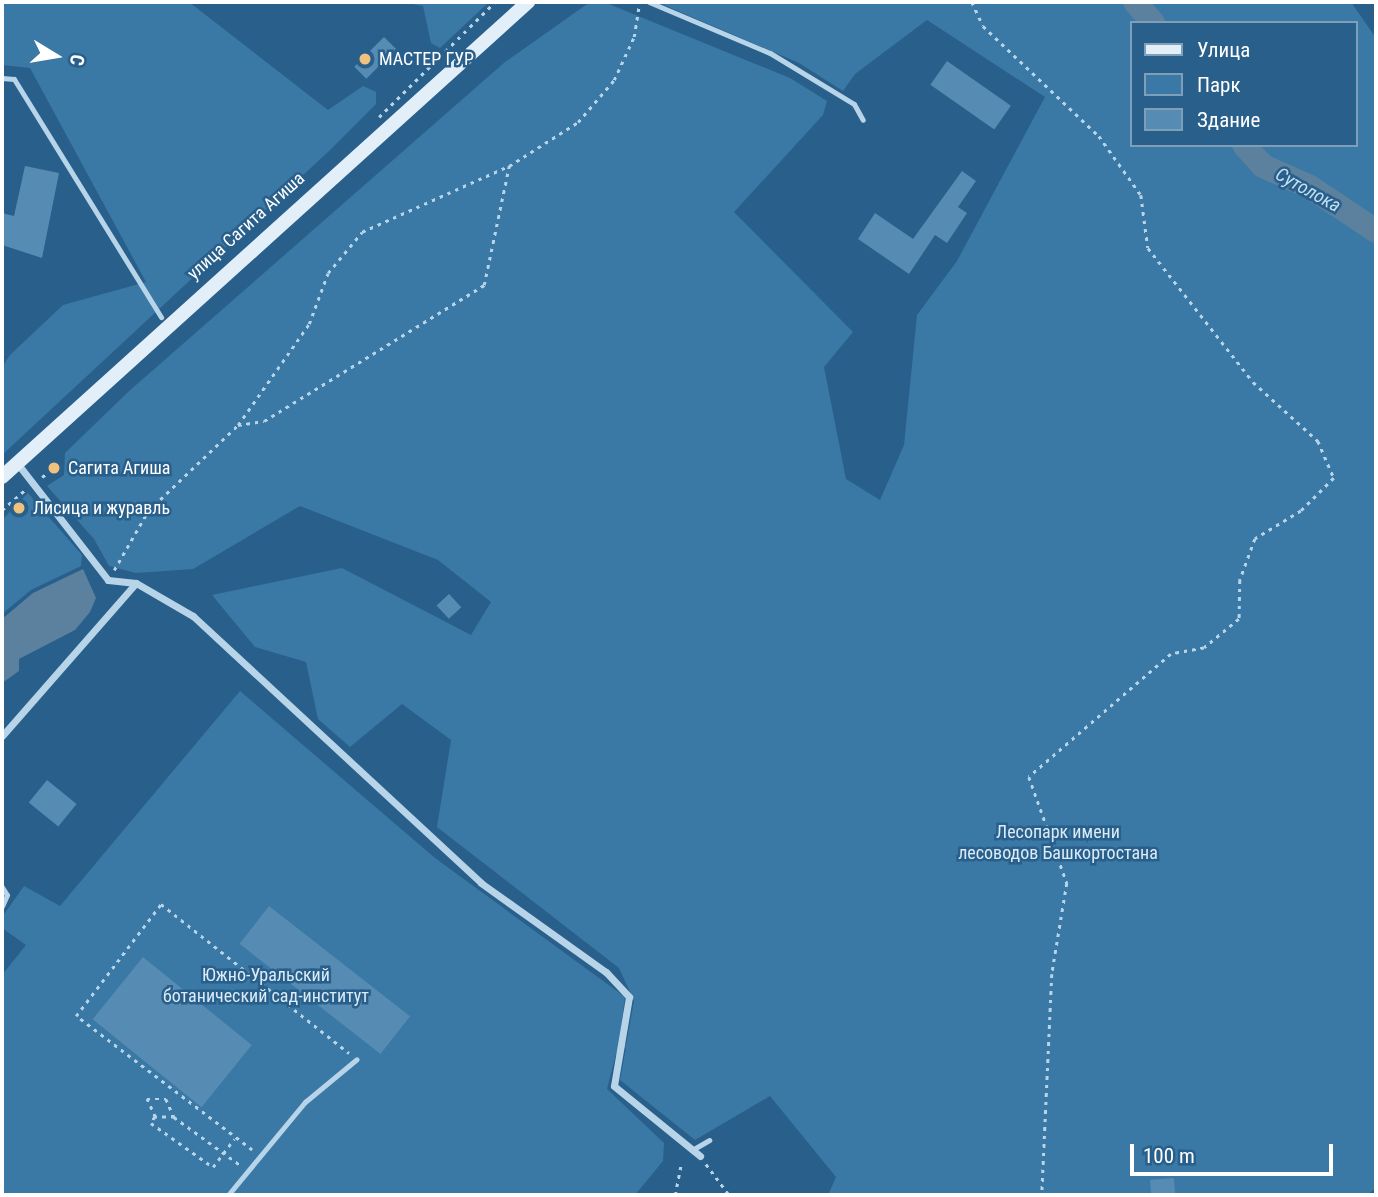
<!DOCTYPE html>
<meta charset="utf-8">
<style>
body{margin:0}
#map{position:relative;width:1378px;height:1197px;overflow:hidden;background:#295f8b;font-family:"Roboto Condensed",sans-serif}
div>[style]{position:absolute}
.green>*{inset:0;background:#3a78a5}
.water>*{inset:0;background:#5c819e}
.river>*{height:24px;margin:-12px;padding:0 12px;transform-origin:12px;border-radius:12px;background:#5c819e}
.building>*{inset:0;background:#568bb3;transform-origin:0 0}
.path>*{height:2.5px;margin-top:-1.25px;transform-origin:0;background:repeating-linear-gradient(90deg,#b7d4e9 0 3.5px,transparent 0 8.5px)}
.lane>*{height:5px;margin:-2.5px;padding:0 2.5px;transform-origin:2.5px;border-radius:2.5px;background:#b7d4e9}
.street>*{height:7px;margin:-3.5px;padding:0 3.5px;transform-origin:3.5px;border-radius:3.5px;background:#b7d4e9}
.secondary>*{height:14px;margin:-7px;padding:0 7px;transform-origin:7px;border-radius:7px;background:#e2eef8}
.dots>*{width:19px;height:19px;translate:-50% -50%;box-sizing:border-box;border:4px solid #295f8b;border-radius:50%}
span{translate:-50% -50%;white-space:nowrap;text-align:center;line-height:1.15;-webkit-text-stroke:5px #295f8b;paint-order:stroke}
.poi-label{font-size:18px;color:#fff}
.left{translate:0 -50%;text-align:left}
.street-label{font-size:18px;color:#fff}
.park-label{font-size:18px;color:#dbebf7}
.water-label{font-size:19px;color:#c3ddf1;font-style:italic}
.frame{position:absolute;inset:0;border:4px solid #fff;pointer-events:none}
.legend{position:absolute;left:1130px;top:21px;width:228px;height:126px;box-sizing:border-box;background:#295f8b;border:2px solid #7f9fb9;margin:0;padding:9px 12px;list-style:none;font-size:21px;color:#fff}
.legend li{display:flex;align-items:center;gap:14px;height:35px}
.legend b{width:35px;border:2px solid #7f9fb9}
.north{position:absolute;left:21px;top:21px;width:70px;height:70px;-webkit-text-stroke:5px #295f8b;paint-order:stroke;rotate:101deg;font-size:19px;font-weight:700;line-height:28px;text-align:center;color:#fff}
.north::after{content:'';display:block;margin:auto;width:24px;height:32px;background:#fff;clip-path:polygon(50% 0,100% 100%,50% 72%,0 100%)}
.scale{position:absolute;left:1130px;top:1144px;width:203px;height:32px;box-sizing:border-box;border:4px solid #fff;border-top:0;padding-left:9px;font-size:21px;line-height:24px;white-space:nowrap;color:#fff;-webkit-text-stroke:5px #295f8b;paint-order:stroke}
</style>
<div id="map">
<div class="green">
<div style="clip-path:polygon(2px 2px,189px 2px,328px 110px,363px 86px,376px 92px,376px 104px,328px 152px,2px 455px,2px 367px,10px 355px,63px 305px,146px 282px,30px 68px,2px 65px)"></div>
<div style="clip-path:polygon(401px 2px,489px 2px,440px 48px,431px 43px,423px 6px)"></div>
<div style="clip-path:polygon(evenodd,590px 2px,604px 2px,790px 78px,827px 101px,823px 115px,734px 212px,853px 332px,824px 367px,846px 479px,880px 500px,904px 445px,917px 315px,957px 261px,1045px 97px,927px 20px,855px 74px,843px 91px,799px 63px,657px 2px,1351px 2px,1376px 38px,1376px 1188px,1367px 1195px,828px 1195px,836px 1177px,770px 1096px,695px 1140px,620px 1080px,626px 1047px,616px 1054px,607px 1089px,664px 1143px,663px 1161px,635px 1195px,2px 1195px,2px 975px,26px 945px,2px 928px,2px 917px,24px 886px,60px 906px,240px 691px,435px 858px,625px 997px,618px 1050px,626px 1045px,634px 1001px,619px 968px,437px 827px,451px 740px,402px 704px,350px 747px,318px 719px,306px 662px,255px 647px,212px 595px,342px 568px,471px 635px,491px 602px,438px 560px,300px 506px,193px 569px,136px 573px,109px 566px,94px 539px,47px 486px,64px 475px,65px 453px,128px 392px,505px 62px,590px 2px,1131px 23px,1355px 23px,1355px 145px,1131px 145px,1131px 23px)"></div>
<div style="clip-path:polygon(28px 493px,82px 555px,81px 566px,31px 590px,2px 614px,2px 520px)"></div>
</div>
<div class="water">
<div style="clip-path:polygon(83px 569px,96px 598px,90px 612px,75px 630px,19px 659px,19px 671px,2px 683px,2px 619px,33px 593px)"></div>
</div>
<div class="river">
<div style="left:1135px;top:2px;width:28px;rotate:49deg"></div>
<div style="left:1244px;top:145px;width:28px;rotate:48deg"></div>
<div style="left:1263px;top:166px;width:51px;rotate:24.1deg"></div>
<div style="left:1310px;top:187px;width:79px;rotate:33.7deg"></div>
</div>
<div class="building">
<div style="left:384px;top:37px;width:17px;height:42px;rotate:45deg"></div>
<div style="left:947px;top:61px;width:78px;height:29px;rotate:35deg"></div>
<div style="clip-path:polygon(25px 166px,59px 173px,42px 258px,2px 245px,2px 213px,14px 216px)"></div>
<div style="clip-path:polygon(962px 171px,976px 181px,958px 207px,967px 213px,947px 243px,935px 235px,909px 274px,858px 239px,875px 213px,913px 239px)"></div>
<div style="left:449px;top:594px;width:18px;height:17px;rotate:47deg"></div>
<div style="left:47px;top:780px;width:38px;height:29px;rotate:39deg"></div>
<div style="left:269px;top:906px;width:179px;height:48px;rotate:38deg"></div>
<div style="left:143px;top:957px;width:140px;height:80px;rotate:39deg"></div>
<div style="left:1174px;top:1178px;width:16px;height:24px;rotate:86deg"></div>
</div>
<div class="path">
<div style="left:972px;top:2px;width:26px;rotate:65deg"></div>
<div style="left:983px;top:26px;width:160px;rotate:43.5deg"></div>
<div style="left:1099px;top:136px;width:72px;rotate:54.6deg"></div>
<div style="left:1141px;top:195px;width:53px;rotate:82.5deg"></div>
<div style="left:1148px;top:248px;width:170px;rotate:51.9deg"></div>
<div style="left:1253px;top:382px;width:88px;rotate:42.2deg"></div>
<div style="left:1318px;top:441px;width:40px;rotate:66.6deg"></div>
<div style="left:1334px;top:478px;width:47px;rotate:135deg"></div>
<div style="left:1301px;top:511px;width:54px;rotate:148.7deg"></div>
<div style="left:1255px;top:539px;width:44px;rotate:110.1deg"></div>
<div style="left:1240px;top:580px;width:39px;rotate:91deg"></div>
<div style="left:1239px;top:619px;width:45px;rotate:140.4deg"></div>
<div style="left:1204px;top:648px;width:34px;rotate:170deg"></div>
<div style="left:1171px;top:654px;width:188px;rotate:139.1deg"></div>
<div style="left:1029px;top:777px;width:113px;rotate:70.3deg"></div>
<div style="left:1067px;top:883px;width:92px;rotate:99.4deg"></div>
<div style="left:1052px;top:974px;width:221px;rotate:92.6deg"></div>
<div style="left:379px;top:117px;width:163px;rotate:-44.8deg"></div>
<div style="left:238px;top:425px;width:26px;rotate:-9deg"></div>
<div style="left:264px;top:421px;width:259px;rotate:-31.7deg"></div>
<div style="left:484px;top:285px;width:122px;rotate:-78.1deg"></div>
<div style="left:42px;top:477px;width:15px;rotate:-37deg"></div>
<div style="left:2px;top:510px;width:32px;rotate:-41deg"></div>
<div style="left:114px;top:570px;width:68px;rotate:-60deg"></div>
<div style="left:148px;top:511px;width:124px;rotate:-43.7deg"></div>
<div style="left:238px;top:425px;width:123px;rotate:-54.9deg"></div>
<div style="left:309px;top:324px;width:54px;rotate:-69.6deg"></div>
<div style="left:328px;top:273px;width:53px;rotate:-50.3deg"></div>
<div style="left:362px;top:232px;width:161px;rotate:-24.2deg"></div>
<div style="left:509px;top:166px;width:82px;rotate:-32.5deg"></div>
<div style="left:578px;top:122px;width:55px;rotate:-49.4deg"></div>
<div style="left:614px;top:80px;width:47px;rotate:-65.1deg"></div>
<div style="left:634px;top:37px;width:32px;rotate:-81deg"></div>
<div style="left:155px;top:1117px;width:7px;rotate:124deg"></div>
<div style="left:151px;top:1123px;width:76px;rotate:35.4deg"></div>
<div style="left:213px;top:1167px;width:35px;rotate:-53deg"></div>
<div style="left:174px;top:1117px;width:19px;rotate:180deg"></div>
<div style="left:155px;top:1117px;width:20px;rotate:-114deg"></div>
<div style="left:147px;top:1099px;width:19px"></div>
<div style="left:166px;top:1099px;width:20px;rotate:66deg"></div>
<div style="left:174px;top:1117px;width:82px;rotate:36deg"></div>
<div style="left:252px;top:1150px;width:221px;rotate:-142.7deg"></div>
<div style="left:76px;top:1016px;width:141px;rotate:-52.8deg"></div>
<div style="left:161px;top:904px;width:240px;rotate:38.4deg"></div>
<div style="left:706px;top:1164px;width:39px;rotate:53deg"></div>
<div style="left:675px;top:1195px;width:33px;rotate:-79deg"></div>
</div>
<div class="lane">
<div style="left:649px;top:2px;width:131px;rotate:22.9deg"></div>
<div style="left:770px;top:53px;width:98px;rotate:31.3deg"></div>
<div style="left:854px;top:104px;width:18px;rotate:61deg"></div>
<div style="left:2px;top:78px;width:12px;rotate:5deg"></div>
<div style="left:14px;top:79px;width:280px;rotate:58.3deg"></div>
<div style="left:2px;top:887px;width:9px;rotate:58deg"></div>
<div style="left:7px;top:895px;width:12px;rotate:114deg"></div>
<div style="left:692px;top:1150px;width:20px;rotate:-30deg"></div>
<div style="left:228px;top:1195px;width:121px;rotate:-50.4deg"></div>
<div style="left:305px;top:1102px;width:67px;rotate:-39.6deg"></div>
</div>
<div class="street">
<div style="left:17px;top:463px;width:148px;rotate:52.1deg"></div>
<div style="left:108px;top:580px;width:28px;rotate:6deg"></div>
<div style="left:136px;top:583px;width:66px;rotate:30.1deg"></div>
<div style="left:193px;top:616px;width:393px;rotate:42.8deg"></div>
<div style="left:481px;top:883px;width:153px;rotate:35.5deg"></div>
<div style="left:606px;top:972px;width:34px;rotate:47deg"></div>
<div style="left:629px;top:997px;width:90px;rotate:99.6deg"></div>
<div style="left:614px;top:1086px;width:111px;rotate:39.1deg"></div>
<div style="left:2px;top:736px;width:203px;rotate:-48.8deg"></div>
</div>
<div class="secondary">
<div style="left:2px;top:477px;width:709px;rotate:-42.08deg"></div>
</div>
<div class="dots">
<div style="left:365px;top:59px;background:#f1c27e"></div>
<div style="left:54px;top:468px;background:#f1c27e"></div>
<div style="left:19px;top:508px;background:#f1c27e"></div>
</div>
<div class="poi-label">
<span class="left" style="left:379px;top:59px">МАСТЕР ГУР</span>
<span class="left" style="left:68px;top:468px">Сагита Агиша</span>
<span class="left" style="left:33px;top:508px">Лисица и журавль</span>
</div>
<div class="street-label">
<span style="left:246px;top:226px;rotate:-42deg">улица Сагита Агиша</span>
</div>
<div class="park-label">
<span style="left:1058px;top:843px">Лесопарк имени<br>лесоводов Башкортостана</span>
<span style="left:266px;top:986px">Южно-Уральский<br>ботанический сад-институт</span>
</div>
<div class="water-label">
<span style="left:1308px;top:190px;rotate:29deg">Сутолока</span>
</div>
<div class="frame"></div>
<ul class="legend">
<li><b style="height:9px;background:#e2eef8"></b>Улица</li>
<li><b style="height:19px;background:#3a78a5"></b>Парк</li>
<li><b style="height:19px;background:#568bb3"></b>Здание</li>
</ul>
<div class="north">С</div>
<div class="scale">100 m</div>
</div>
